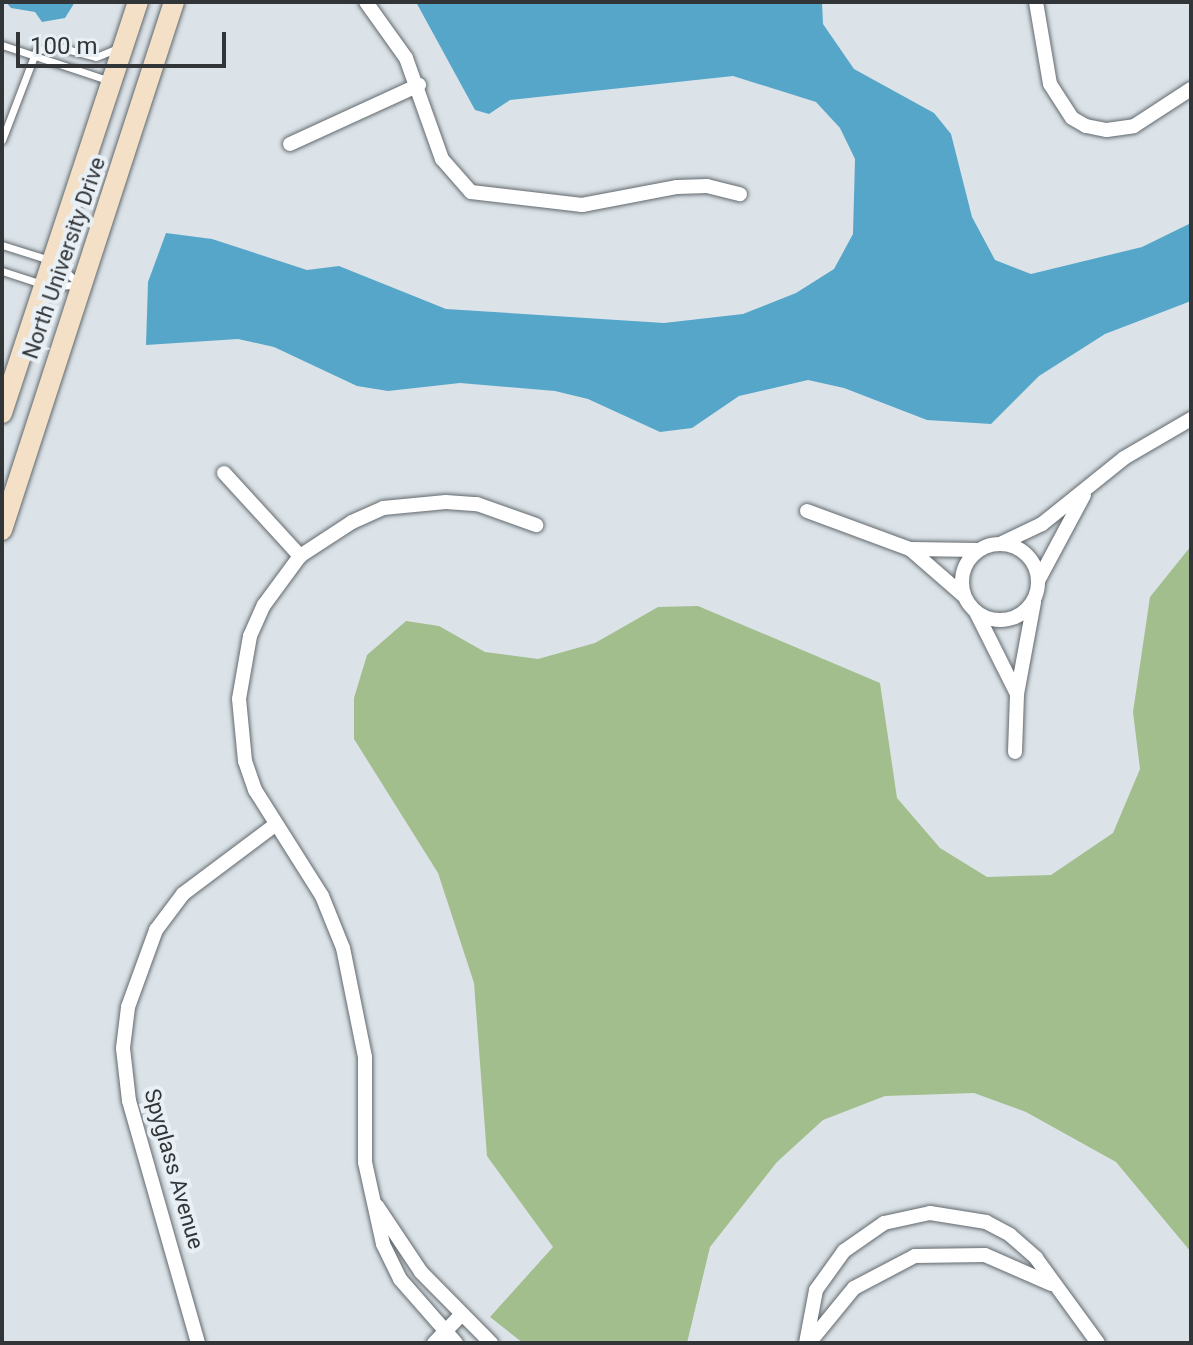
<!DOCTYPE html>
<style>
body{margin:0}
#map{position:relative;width:1193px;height:1345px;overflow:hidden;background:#dbe3e8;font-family:Roboto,sans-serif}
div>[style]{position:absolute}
.green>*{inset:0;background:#a1be8c}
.water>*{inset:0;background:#56a6ca}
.roads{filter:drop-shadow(0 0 2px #62696e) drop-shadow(0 0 2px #62696e)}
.lane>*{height:7px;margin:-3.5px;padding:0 3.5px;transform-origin:3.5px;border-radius:3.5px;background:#fff}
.street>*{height:14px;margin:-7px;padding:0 7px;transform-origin:7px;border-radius:7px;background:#fff}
.street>.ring{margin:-7px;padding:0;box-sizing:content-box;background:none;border:14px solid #fff;border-radius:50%}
.secondary>*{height:20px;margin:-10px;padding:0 10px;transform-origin:10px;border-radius:10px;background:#f3e0c6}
span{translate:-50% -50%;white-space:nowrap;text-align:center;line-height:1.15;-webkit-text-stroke:8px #e8f0f6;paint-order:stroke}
.street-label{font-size:22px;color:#323538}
.frame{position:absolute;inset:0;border:4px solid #323538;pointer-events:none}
.scale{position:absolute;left:16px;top:32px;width:210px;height:36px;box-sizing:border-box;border:4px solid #323538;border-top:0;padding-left:10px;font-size:24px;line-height:28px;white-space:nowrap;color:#323538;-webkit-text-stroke:6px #e8f0f6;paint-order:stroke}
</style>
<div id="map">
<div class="green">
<div style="clip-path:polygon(1191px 546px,1191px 1252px,1116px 1162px,1026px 1112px,974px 1093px,885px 1096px,823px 1120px,777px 1162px,710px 1247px,687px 1343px,523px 1343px,490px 1317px,553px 1247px,487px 1156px,474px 983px,438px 873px,354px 739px,354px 698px,367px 655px,406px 621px,439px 626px,485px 652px,538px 659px,595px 643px,658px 607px,698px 606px,880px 683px,897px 798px,940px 848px,987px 877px,1051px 875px,1113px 833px,1140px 769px,1133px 712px,1150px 597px)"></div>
</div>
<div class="water">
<div style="clip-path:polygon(6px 2px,75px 2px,65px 18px,42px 22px,35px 12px,11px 8px)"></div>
<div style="clip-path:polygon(416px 2px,822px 2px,823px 24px,854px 69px,934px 113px,951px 134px,972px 217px,995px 260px,1031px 274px,1142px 247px,1191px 223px,1191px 301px,1105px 334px,1039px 376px,991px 424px,927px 420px,844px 388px,808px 380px,739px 396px,692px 428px,660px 432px,588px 399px,555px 391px,460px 383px,388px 391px,357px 386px,274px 347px,238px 339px,146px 345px,148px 282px,166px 233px,212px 239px,307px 270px,339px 266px,446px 309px,664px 323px,743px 314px,796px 293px,834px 269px,853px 234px,855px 159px,840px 128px,816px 102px,733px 76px,510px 100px,489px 114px,475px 110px)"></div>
</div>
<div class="roads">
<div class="lane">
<div style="left:2px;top:45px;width:114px;rotate:18.4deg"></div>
<div style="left:2px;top:140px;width:95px;rotate:-69.1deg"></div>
<div style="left:36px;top:51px;width:20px;rotate:-15deg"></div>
<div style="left:55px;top:46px;width:42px;rotate:15deg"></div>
<div style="left:96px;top:57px;width:24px;rotate:-22deg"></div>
<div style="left:2px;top:245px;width:57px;rotate:17.5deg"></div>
<div style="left:56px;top:262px;width:33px;rotate:44deg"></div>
<div style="left:2px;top:271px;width:48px;rotate:18.1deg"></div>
<div style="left:48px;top:286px;width:29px;rotate:-2deg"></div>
</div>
<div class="street">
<div style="left:366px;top:2px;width:69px;rotate:54.5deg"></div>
<div style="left:406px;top:58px;width:107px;rotate:70.4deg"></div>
<div style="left:442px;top:159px;width:44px;rotate:48.7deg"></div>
<div style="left:471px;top:192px;width:112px;rotate:6.7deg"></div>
<div style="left:582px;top:205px;width:97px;rotate:-10.7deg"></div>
<div style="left:677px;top:187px;width:30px;rotate:-2deg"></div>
<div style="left:707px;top:186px;width:34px;rotate:14deg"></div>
<div style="left:1036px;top:2px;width:83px;rotate:80.3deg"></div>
<div style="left:1050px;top:84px;width:40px;rotate:57.1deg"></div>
<div style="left:1072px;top:118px;width:16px;rotate:30deg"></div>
<div style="left:1086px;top:126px;width:21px;rotate:11deg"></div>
<div style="left:1107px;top:130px;width:27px;rotate:-8deg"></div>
<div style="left:1134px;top:126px;width:68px;rotate:-33deg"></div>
<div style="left:290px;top:144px;width:142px;rotate:-24.6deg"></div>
<div style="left:224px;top:473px;width:113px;rotate:47.5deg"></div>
<div style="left:807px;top:511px;width:110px;rotate:20.3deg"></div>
<div style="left:910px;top:549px;width:68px;rotate:0.8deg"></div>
<div style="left:1002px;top:543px;width:44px;rotate:-25.4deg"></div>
<div style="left:1042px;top:524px;width:105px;rotate:-38.8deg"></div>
<div style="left:1124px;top:458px;width:78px;rotate:-30.2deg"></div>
<div class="ring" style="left:962px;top:544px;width:62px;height:62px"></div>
<div style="left:910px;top:549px;width:70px;rotate:41deg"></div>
<div style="left:1039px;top:579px;width:95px;rotate:-61.8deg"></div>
<div style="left:976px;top:612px;width:92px;rotate:63.4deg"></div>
<div style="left:1015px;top:752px;width:58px;rotate:-88deg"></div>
<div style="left:1017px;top:694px;width:94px;rotate:-79.5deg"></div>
<div style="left:377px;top:1206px;width:79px;rotate:56.3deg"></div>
<div style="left:421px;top:1272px;width:100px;rotate:45.4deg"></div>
<div style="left:198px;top:1343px;width:252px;rotate:-105.9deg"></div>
<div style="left:129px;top:1101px;width:53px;rotate:-96.5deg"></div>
<div style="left:123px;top:1048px;width:41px;rotate:-83deg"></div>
<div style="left:128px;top:1007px;width:82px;rotate:-70deg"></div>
<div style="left:156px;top:930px;width:45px;rotate:-53.1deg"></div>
<div style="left:183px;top:894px;width:115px;rotate:-36.9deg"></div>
<div style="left:434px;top:1343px;width:37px;rotate:-46deg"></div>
<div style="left:456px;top:1343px;width:85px;rotate:-131.2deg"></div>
<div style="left:400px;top:1279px;width:39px;rotate:-116deg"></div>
<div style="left:383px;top:1244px;width:84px;rotate:-102.4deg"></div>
<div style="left:365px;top:1162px;width:105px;rotate:-90deg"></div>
<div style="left:365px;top:1057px;width:111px;rotate:-101.4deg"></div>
<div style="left:343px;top:948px;width:56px;rotate:-112deg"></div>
<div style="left:322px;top:896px;width:125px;rotate:-122.3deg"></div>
<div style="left:255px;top:790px;width:31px;rotate:-109deg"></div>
<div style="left:245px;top:761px;width:62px;rotate:-95.5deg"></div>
<div style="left:239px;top:699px;width:64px;rotate:-80.1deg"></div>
<div style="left:250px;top:636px;width:34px;rotate:-66deg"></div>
<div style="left:264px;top:605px;width:61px;rotate:-53.7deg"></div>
<div style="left:300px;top:556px;width:62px;rotate:-33.2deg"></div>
<div style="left:352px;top:522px;width:34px;rotate:-24deg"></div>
<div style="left:383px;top:508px;width:63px;rotate:-5.4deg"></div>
<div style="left:446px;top:502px;width:31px;rotate:4deg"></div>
<div style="left:477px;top:504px;width:63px;rotate:19.6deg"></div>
<div style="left:806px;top:1343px;width:54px;rotate:-79.3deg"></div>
<div style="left:816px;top:1290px;width:48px;rotate:-54.3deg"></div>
<div style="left:844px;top:1251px;width:49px;rotate:-35deg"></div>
<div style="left:884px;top:1223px;width:47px;rotate:-12.3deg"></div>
<div style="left:930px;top:1213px;width:57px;rotate:9.1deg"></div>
<div style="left:986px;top:1222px;width:27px;rotate:28deg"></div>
<div style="left:1010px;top:1235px;width:35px;rotate:41deg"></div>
<div style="left:1036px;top:1258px;width:105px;rotate:53.9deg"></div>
<div style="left:809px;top:1343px;width:71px;rotate:-50.7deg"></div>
<div style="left:854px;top:1288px;width:69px;rotate:-27.7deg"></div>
<div style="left:915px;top:1256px;width:70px;rotate:-0.8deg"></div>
<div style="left:985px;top:1255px;width:72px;rotate:23.7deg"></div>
</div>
<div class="secondary">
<div style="left:2px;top:413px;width:433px;rotate:-71.7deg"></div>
<div style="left:2px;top:530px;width:555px;rotate:-71.96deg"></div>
</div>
</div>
<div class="street-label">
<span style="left:64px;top:258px;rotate:-71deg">North University Drive</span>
<span style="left:174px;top:1169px;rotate:74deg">Spyglass Avenue</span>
</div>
<div class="frame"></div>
<div class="scale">100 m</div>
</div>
